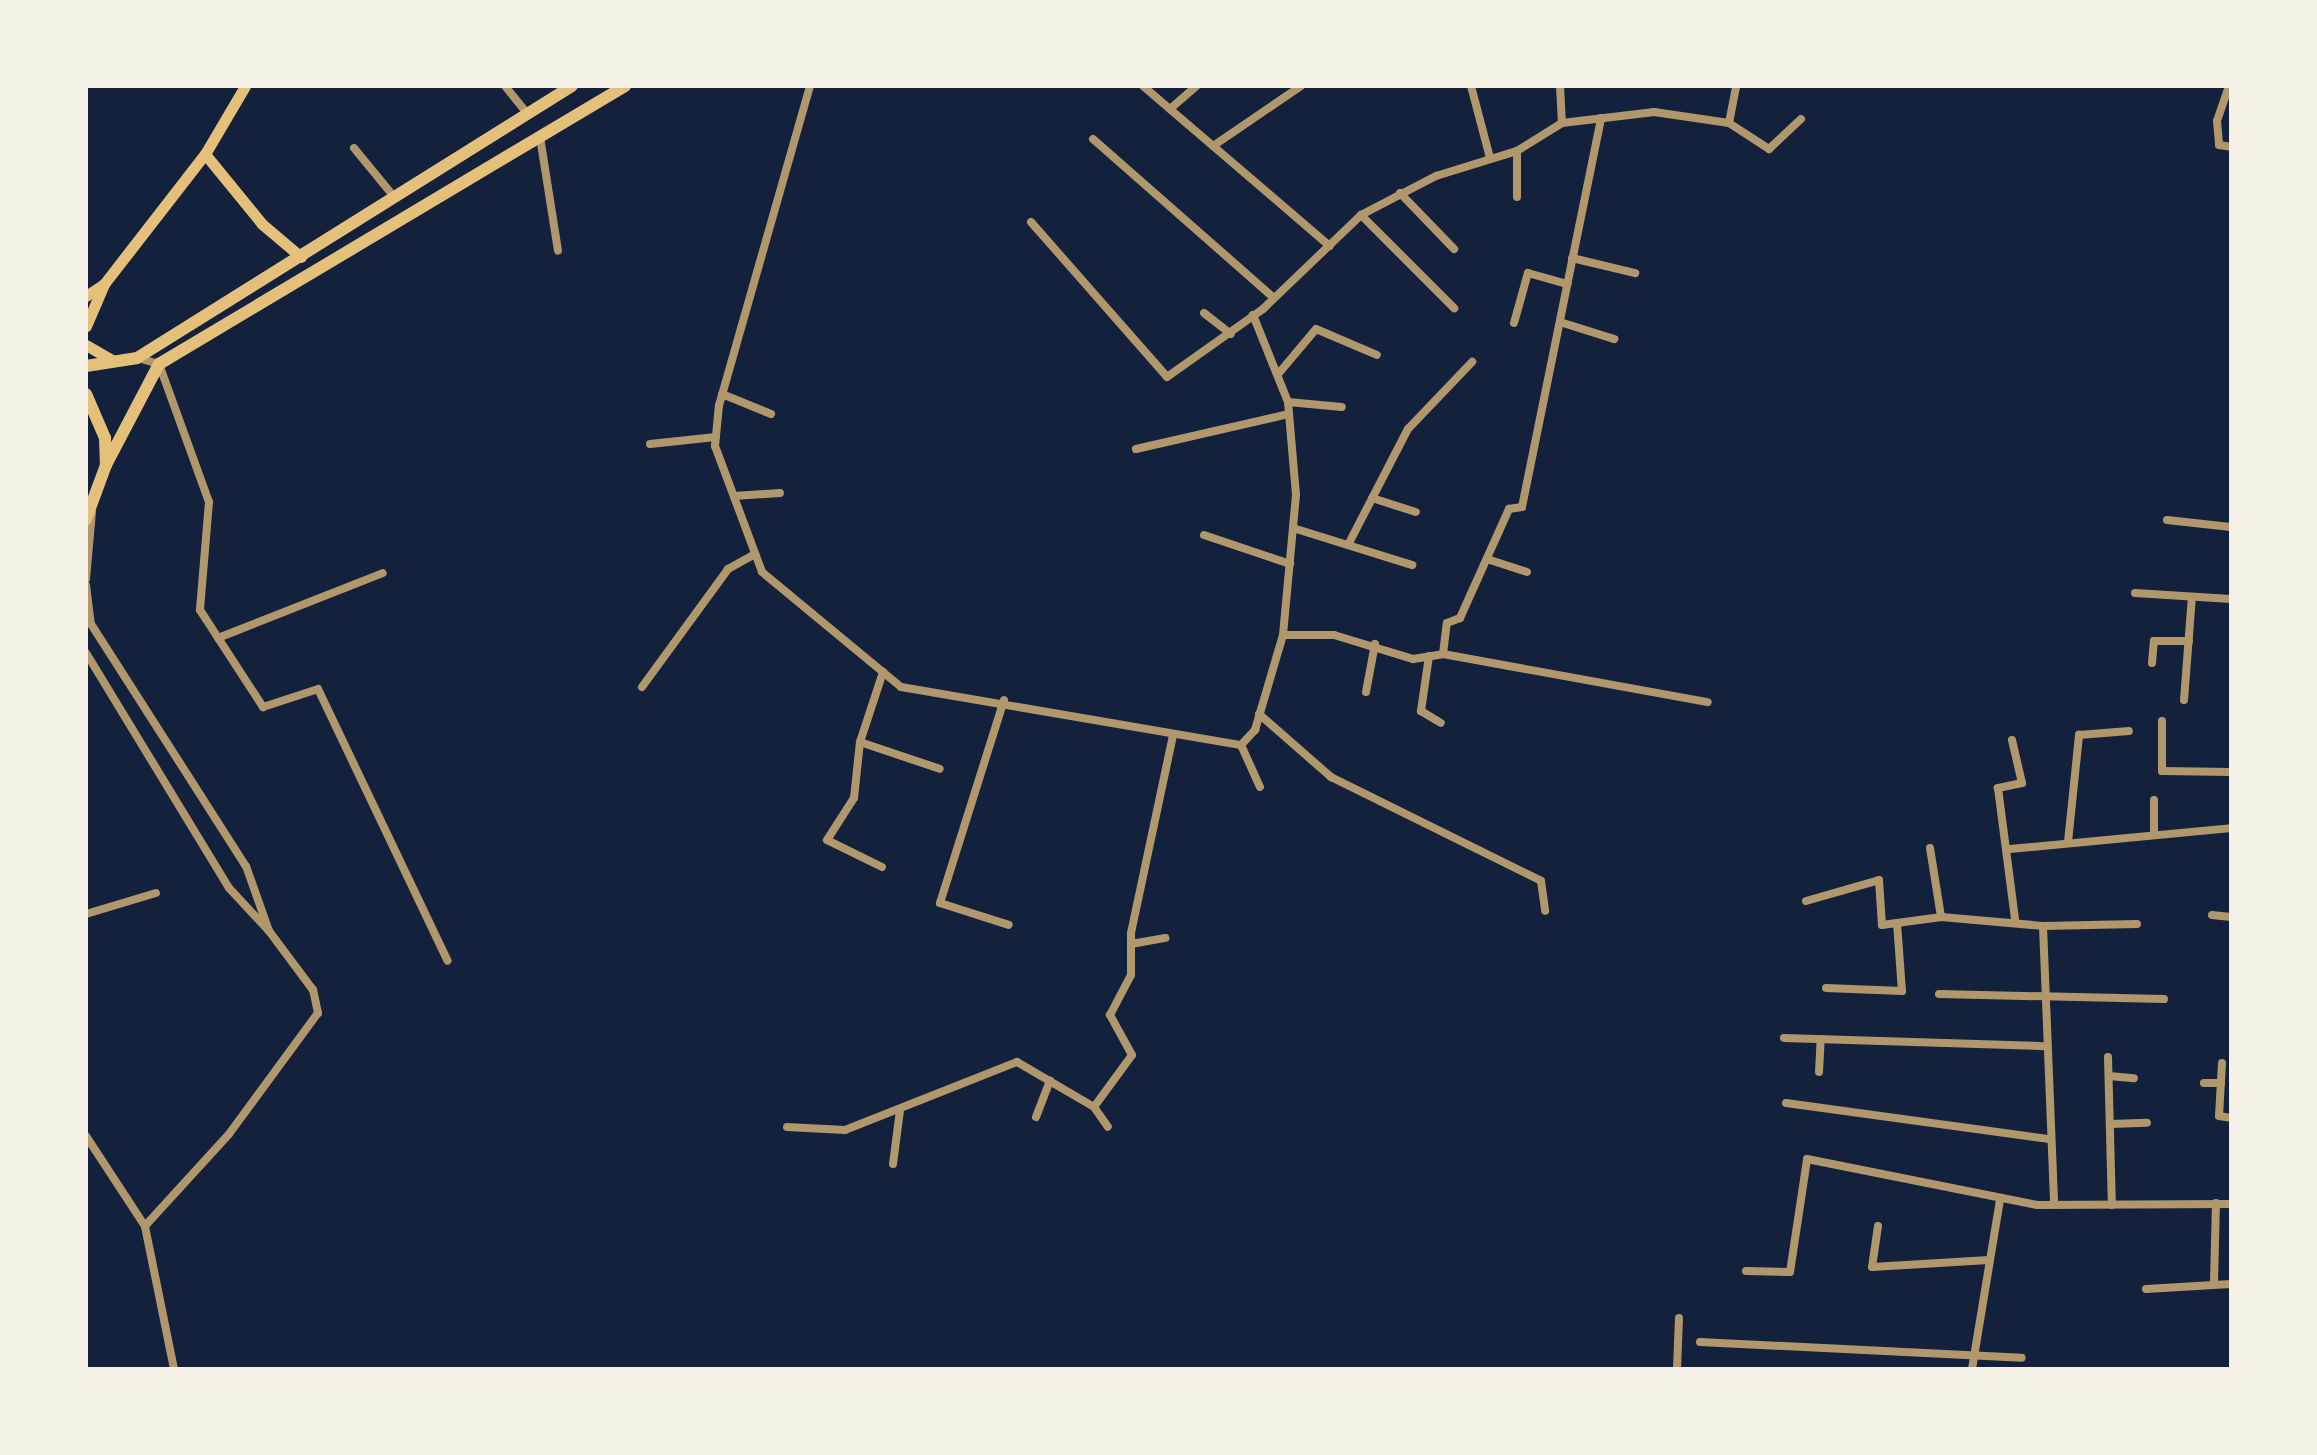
<!DOCTYPE html>
<style>
body{margin:0}
#map{position:relative;width:2317px;height:1455px;overflow:hidden;background:#14213d;font-family:Jost,sans-serif}
div>[style]{position:absolute}
.minor>*{height:8px;margin:-4px;padding:0 4px;transform-origin:4px;border-radius:4px;background:#b1986c}
.secondary>*{height:11px;margin:-5.5px;padding:0 5.5px;transform-origin:5.5px;border-radius:5.5px;background:#e5c07b}
.primary>*{height:12px;margin:-6px;padding:0 6px;transform-origin:6px;border-radius:6px;background:#e5c07b}
span{translate:-50% -50%;white-space:nowrap;text-align:center;line-height:1.15;-webkit-text-stroke:8px #f6f1e7;paint-order:stroke}
.frame{position:absolute;inset:0;border:88px solid #f6f1e7;pointer-events:none}
</style>
<div id="map">
<div class="minor">
<div style="left:505px;top:86px;width:33px;rotate:51deg"></div>
<div style="left:810px;top:86px;width:332px;rotate:105.9deg"></div>
<div style="left:719px;top:405px;width:41px;rotate:95.6deg"></div>
<div style="left:715px;top:446px;width:134px;rotate:69.5deg"></div>
<div style="left:762px;top:572px;width:180px;rotate:39.6deg"></div>
<div style="left:901px;top:687px;width:345px;rotate:9.7deg"></div>
<div style="left:1241px;top:745px;width:21px;rotate:-47deg"></div>
<div style="left:1255px;top:730px;width:99px;rotate:-73.6deg"></div>
<div style="left:1283px;top:635px;width:141px;rotate:-84.7deg"></div>
<div style="left:1296px;top:495px;width:93px;rotate:-94.9deg"></div>
<div style="left:1288px;top:402px;width:94px;rotate:-111.9deg"></div>
<div style="left:1143px;top:86px;width:246px;rotate:40.6deg"></div>
<div style="left:1471px;top:86px;width:74px;rotate:75.2deg"></div>
<div style="left:1560px;top:86px;width:37px;rotate:87deg"></div>
<div style="left:2229px;top:86px;width:37px;rotate:109deg"></div>
<div style="left:2217px;top:121px;width:24px;rotate:85deg"></div>
<div style="left:2219px;top:145px;width:12px;rotate:9deg"></div>
<div style="left:1170px;top:109px;width:35px;rotate:-41deg"></div>
<div style="left:1729px;top:123px;width:38px;rotate:-79deg"></div>
<div style="left:540px;top:137px;width:115px;rotate:81deg"></div>
<div style="left:1093px;top:139px;width:240px;rotate:41.3deg"></div>
<div style="left:1213px;top:146px;width:107px;rotate:-34.3deg"></div>
<div style="left:354px;top:148px;width:65px;rotate:50.6deg"></div>
<div style="left:1400px;top:193px;width:78px;rotate:46deg"></div>
<div style="left:1517px;top:197px;width:46px;rotate:-90deg"></div>
<div style="left:1361px;top:215px;width:132px;rotate:45deg"></div>
<div style="left:1031px;top:222px;width:206px;rotate:48.7deg"></div>
<div style="left:1167px;top:377px;width:118px;rotate:-35.3deg"></div>
<div style="left:1263px;top:309px;width:136px;rotate:-43.8deg"></div>
<div style="left:1361px;top:215px;width:85px;rotate:-27.5deg"></div>
<div style="left:1436px;top:176px;width:85px;rotate:-17.2deg"></div>
<div style="left:1517px;top:151px;width:53px;rotate:-31.9deg"></div>
<div style="left:1562px;top:123px;width:93px;rotate:-6.8deg"></div>
<div style="left:1654px;top:112px;width:76px;rotate:8.3deg"></div>
<div style="left:1729px;top:123px;width:48px;rotate:33deg"></div>
<div style="left:1769px;top:149px;width:44px;rotate:-43.2deg"></div>
<div style="left:1572px;top:258px;width:65px;rotate:13.4deg"></div>
<div style="left:1204px;top:313px;width:34px;rotate:38deg"></div>
<div style="left:1560px;top:322px;width:57px;rotate:17.5deg"></div>
<div style="left:1514px;top:323px;width:52px;rotate:-74.4deg"></div>
<div style="left:1528px;top:273px;width:41px;rotate:15.8deg"></div>
<div style="left:138px;top:358px;width:22px;rotate:16deg"></div>
<div style="left:159px;top:364px;width:147px;rotate:70.1deg"></div>
<div style="left:209px;top:502px;width:108px;rotate:94.8deg"></div>
<div style="left:200px;top:610px;width:116px;rotate:57deg"></div>
<div style="left:263px;top:707px;width:58px;rotate:-18.1deg"></div>
<div style="left:318px;top:689px;width:301px;rotate:64.5deg"></div>
<div style="left:1279px;top:373px;width:57px;rotate:-49.9deg"></div>
<div style="left:1316px;top:329px;width:66px;rotate:23.1deg"></div>
<div style="left:722px;top:394px;width:53px;rotate:22.2deg"></div>
<div style="left:1288px;top:402px;width:54px;rotate:5.3deg"></div>
<div style="left:650px;top:444px;width:66px;rotate:-6.1deg"></div>
<div style="left:1136px;top:449px;width:157px;rotate:-12.9deg"></div>
<div style="left:734px;top:496px;width:46px;rotate:-3.7deg"></div>
<div style="left:1372px;top:498px;width:46px;rotate:17.7deg"></div>
<div style="left:2167px;top:520px;width:64px;rotate:6.2deg"></div>
<div style="left:1293px;top:528px;width:125px;rotate:17.3deg"></div>
<div style="left:1204px;top:535px;width:91px;rotate:18.6deg"></div>
<div style="left:1348px;top:545px;width:131px;rotate:-62.7deg"></div>
<div style="left:1408px;top:429px;width:93px;rotate:-46.3deg"></div>
<div style="left:1487px;top:559px;width:42px;rotate:18deg"></div>
<div style="left:86px;top:579px;width:67px;rotate:-84.9deg"></div>
<div style="left:86px;top:585px;width:39px;rotate:83deg"></div>
<div style="left:91px;top:624px;width:287px;rotate:57.4deg"></div>
<div style="left:246px;top:866px;width:69px;rotate:70.5deg"></div>
<div style="left:269px;top:931px;width:59px;rotate:-132.9deg"></div>
<div style="left:229px;top:888px;width:275px;rotate:-121.3deg"></div>
<div style="left:2135px;top:593px;width:96px;rotate:3.6deg"></div>
<div style="left:1283px;top:635px;width:51px"></div>
<div style="left:1334px;top:635px;width:83px;rotate:16.9deg"></div>
<div style="left:1413px;top:659px;width:30px;rotate:-9deg"></div>
<div style="left:1443px;top:654px;width:269px;rotate:10.3deg"></div>
<div style="left:218px;top:638px;width:177px;rotate:-21.5deg"></div>
<div style="left:1443px;top:654px;width:31px;rotate:-83deg"></div>
<div style="left:1447px;top:623px;width:14px;rotate:-21deg"></div>
<div style="left:1460px;top:618px;width:120px;rotate:-65.8deg"></div>
<div style="left:1509px;top:509px;width:13px;rotate:-9deg"></div>
<div style="left:1522px;top:507px;width:397px;rotate:-78.5deg"></div>
<div style="left:1429px;top:656px;width:56px;rotate:98.3deg"></div>
<div style="left:1421px;top:711px;width:23px;rotate:31deg"></div>
<div style="left:2152px;top:663px;width:22px;rotate:-85deg"></div>
<div style="left:2154px;top:641px;width:35px"></div>
<div style="left:642px;top:687px;width:146px;rotate:-53.9deg"></div>
<div style="left:728px;top:569px;width:31px;rotate:-29deg"></div>
<div style="left:1366px;top:692px;width:49px;rotate:-79.4deg"></div>
<div style="left:1004px;top:700px;width:213px;rotate:107.5deg"></div>
<div style="left:940px;top:903px;width:72px;rotate:17.7deg"></div>
<div style="left:2184px;top:700px;width:103px;rotate:-85.6deg"></div>
<div style="left:1259px;top:714px;width:96px;rotate:41.2deg"></div>
<div style="left:1331px;top:777px;width:234px;rotate:26.3deg"></div>
<div style="left:1541px;top:881px;width:30px;rotate:82deg"></div>
<div style="left:2162px;top:721px;width:50px;rotate:90deg"></div>
<div style="left:2162px;top:771px;width:69px;rotate:0.8deg"></div>
<div style="left:2012px;top:740px;width:44px;rotate:76.9deg"></div>
<div style="left:2022px;top:783px;width:25px;rotate:168deg"></div>
<div style="left:1998px;top:788px;width:132px;rotate:82.6deg"></div>
<div style="left:860px;top:742px;width:84px;rotate:18.6deg"></div>
<div style="left:1241px;top:745px;width:46px;rotate:65.7deg"></div>
<div style="left:2154px;top:800px;width:32px;rotate:90deg"></div>
<div style="left:2068px;top:842px;width:108px;rotate:-84.1deg"></div>
<div style="left:2079px;top:735px;width:50px;rotate:-4.6deg"></div>
<div style="left:1930px;top:848px;width:70px;rotate:80.9deg"></div>
<div style="left:2010px;top:849px;width:222px;rotate:-5.4deg"></div>
<div style="left:882px;top:867px;width:61px;rotate:-153.9deg"></div>
<div style="left:827px;top:840px;width:50px;rotate:-57.3deg"></div>
<div style="left:854px;top:798px;width:56px;rotate:-83.9deg"></div>
<div style="left:860px;top:742px;width:74px;rotate:-71.8deg"></div>
<div style="left:1806px;top:901px;width:76px;rotate:-16deg"></div>
<div style="left:1879px;top:880px;width:45px;rotate:86.2deg"></div>
<div style="left:1882px;top:925px;width:60px;rotate:-7.7deg"></div>
<div style="left:1941px;top:917px;width:102px;rotate:5deg"></div>
<div style="left:2043px;top:926px;width:279px;rotate:87.7deg"></div>
<div style="left:86px;top:914px;width:73px;rotate:-16.7deg"></div>
<div style="left:2212px;top:915px;width:19px;rotate:6deg"></div>
<div style="left:2043px;top:926px;width:94px;rotate:-1.2deg"></div>
<div style="left:1131px;top:944px;width:35px;rotate:-10deg"></div>
<div style="left:1826px;top:988px;width:76px;rotate:2.3deg"></div>
<div style="left:1902px;top:991px;width:68px;rotate:-94.2deg"></div>
<div style="left:1939px;top:994px;width:225px;rotate:1.3deg"></div>
<div style="left:1784px;top:1038px;width:260px;rotate:1.8deg"></div>
<div style="left:2108px;top:1057px;width:148px;rotate:88.5deg"></div>
<div style="left:2222px;top:1063px;width:53px;rotate:93.2deg"></div>
<div style="left:2219px;top:1116px;width:12px;rotate:9deg"></div>
<div style="left:1819px;top:1072px;width:33px;rotate:-87deg"></div>
<div style="left:2109px;top:1076px;width:25px;rotate:5deg"></div>
<div style="left:2204px;top:1083px;width:17px"></div>
<div style="left:1786px;top:1103px;width:266px;rotate:7.8deg"></div>
<div style="left:1094px;top:1107px;width:24px;rotate:55deg"></div>
<div style="left:1036px;top:1117px;width:39px;rotate:-69deg"></div>
<div style="left:2110px;top:1124px;width:37px;rotate:-2deg"></div>
<div style="left:787px;top:1127px;width:58px;rotate:3deg"></div>
<div style="left:845px;top:1130px;width:185px;rotate:-21.6deg"></div>
<div style="left:1017px;top:1062px;width:89px;rotate:30.3deg"></div>
<div style="left:1094px;top:1107px;width:64px;rotate:-53.8deg"></div>
<div style="left:1132px;top:1055px;width:46px;rotate:-118.8deg"></div>
<div style="left:1110px;top:1015px;width:45px;rotate:-62.3deg"></div>
<div style="left:1131px;top:975px;width:42px;rotate:-90deg"></div>
<div style="left:1131px;top:933px;width:201px;rotate:-78deg"></div>
<div style="left:86px;top:1136px;width:108px;rotate:56.8deg"></div>
<div style="left:893px;top:1164px;width:54px;rotate:-82.6deg"></div>
<div style="left:1878px;top:1226px;width:41px;rotate:98.3deg"></div>
<div style="left:1872px;top:1267px;width:117px;rotate:-3.4deg"></div>
<div style="left:1746px;top:1271px;width:44px;rotate:1.3deg"></div>
<div style="left:1790px;top:1272px;width:114px;rotate:-81.4deg"></div>
<div style="left:1807px;top:1159px;width:235px;rotate:11.3deg"></div>
<div style="left:2037px;top:1205px;width:194px;rotate:-0.3deg"></div>
<div style="left:2214px;top:1283px;width:80px;rotate:-88.6deg"></div>
<div style="left:2146px;top:1289px;width:85px;rotate:-3.4deg"></div>
<div style="left:1700px;top:1342px;width:322px;rotate:2.8deg"></div>
<div style="left:174px;top:1369px;width:146px;rotate:-101.5deg"></div>
<div style="left:145px;top:1226px;width:125px;rotate:-47.6deg"></div>
<div style="left:229px;top:1134px;width:150px;rotate:-53.7deg"></div>
<div style="left:318px;top:1013px;width:24px;rotate:-102deg"></div>
<div style="left:313px;top:990px;width:74px;rotate:-126.7deg"></div>
<div style="left:1677px;top:1369px;width:51px;rotate:-87.8deg"></div>
<div style="left:1972px;top:1369px;width:172px;rotate:-80.6deg"></div>
</div>
<div class="secondary">
<div style="left:205px;top:154px;width:90px;rotate:50.8deg"></div>
<div style="left:262px;top:224px;width:51px;rotate:40.2deg"></div>
<div style="left:104px;top:284px;width:165px;rotate:-52.2deg"></div>
<div style="left:205px;top:154px;width:79px;rotate:-59.5deg"></div>
<div style="left:86px;top:296px;width:22px;rotate:-34deg"></div>
<div style="left:104px;top:284px;width:46px;rotate:113.2deg"></div>
<div style="left:86px;top:345px;width:30px;rotate:30deg"></div>
</div>
<div class="primary">
<div style="left:86px;top:366px;width:52px;rotate:-8.9deg"></div>
<div style="left:137px;top:358px;width:513px;rotate:-32.02deg"></div>
<div style="left:86px;top:394px;width:48px;rotate:66.6deg"></div>
<div style="left:105px;top:438px;width:27px;rotate:88deg"></div>
<div style="left:106px;top:465px;width:58px;rotate:110.3deg"></div>
<div style="left:106px;top:465px;width:114px;rotate:-62.3deg"></div>
<div style="left:159px;top:364px;width:543px;rotate:-30.82deg"></div>
</div>
<div class="frame"></div>
</div>
